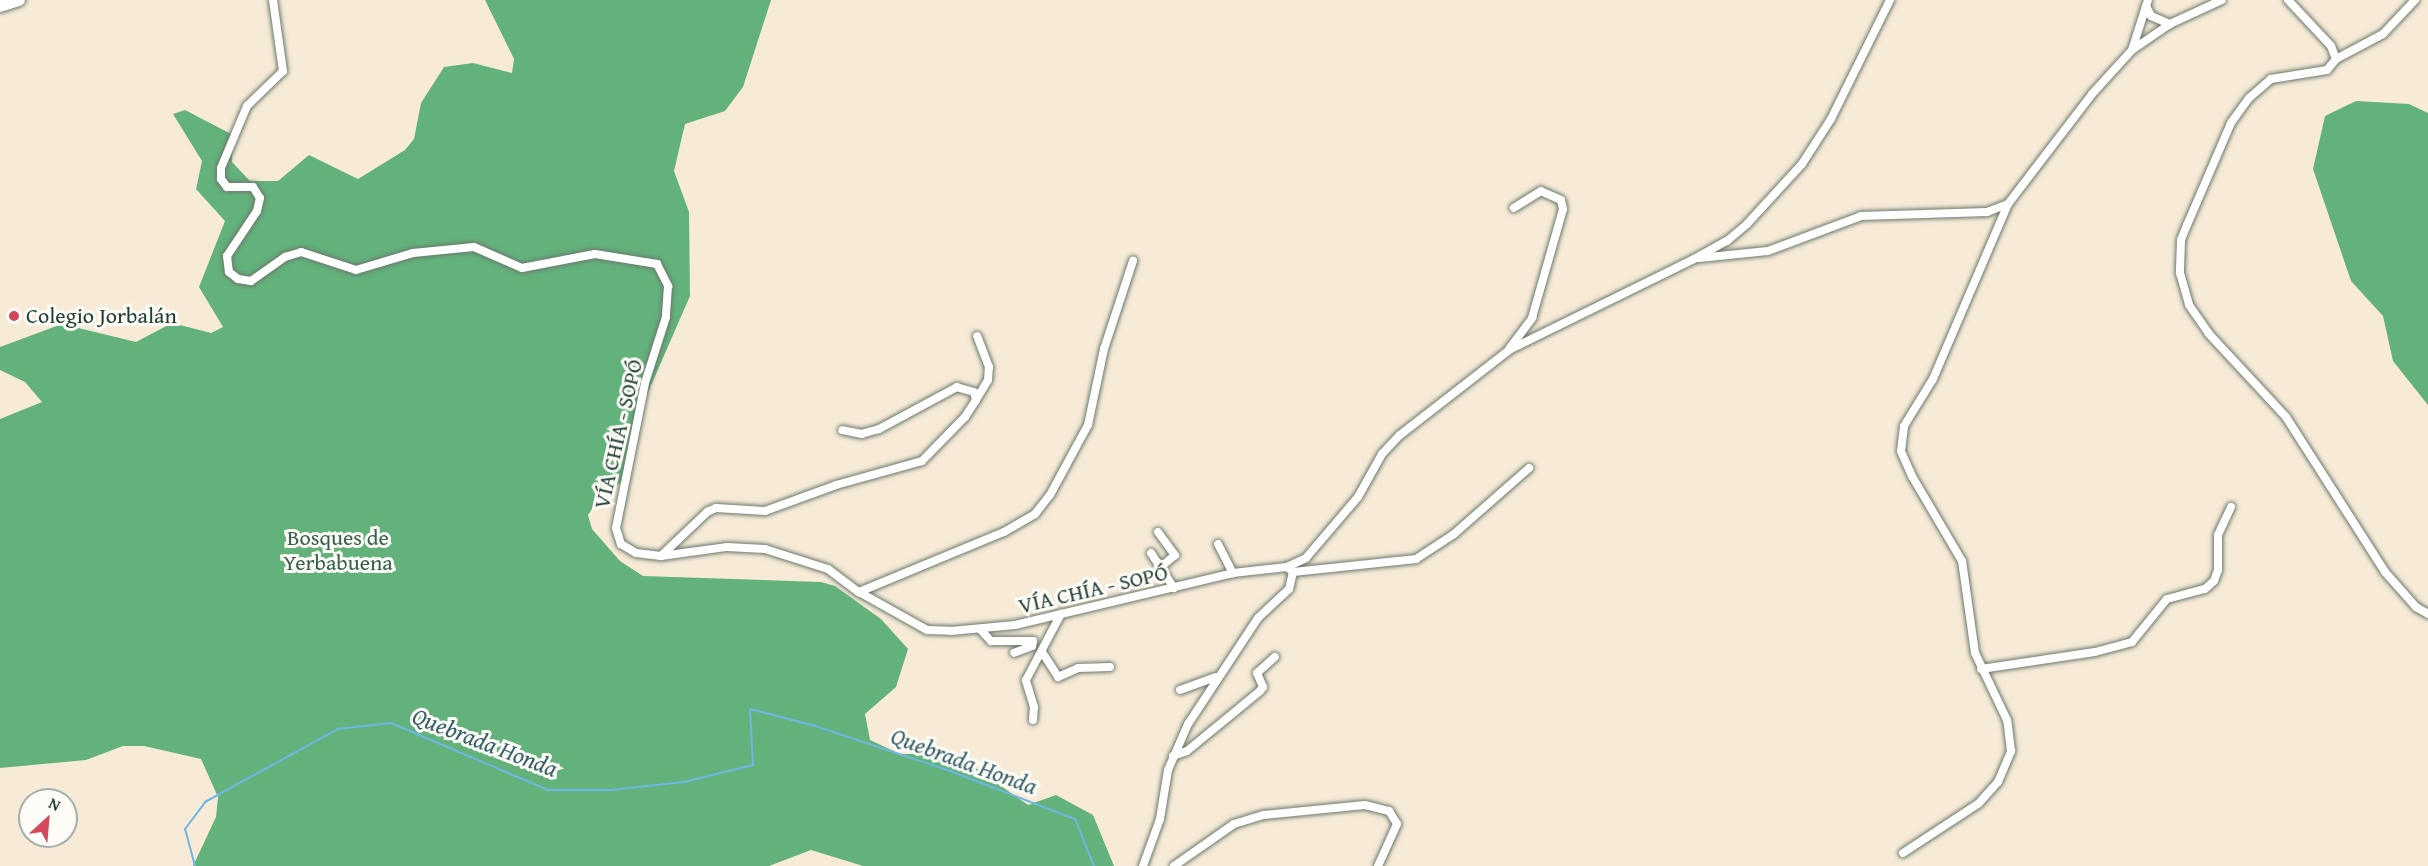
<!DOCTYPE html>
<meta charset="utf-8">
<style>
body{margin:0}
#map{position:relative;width:2428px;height:866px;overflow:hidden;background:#f7ebd8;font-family:"Gentium Book Plus",serif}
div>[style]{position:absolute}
.forest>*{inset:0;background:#63b27c}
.stream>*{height:2px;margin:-1px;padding:0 1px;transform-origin:1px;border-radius:1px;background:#6fb6e6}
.roads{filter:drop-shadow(0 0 2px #6b7a6d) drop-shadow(0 0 2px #6b7a6d)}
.minor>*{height:8px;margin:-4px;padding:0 4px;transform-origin:4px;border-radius:4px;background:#fff}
.highway>*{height:12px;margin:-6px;padding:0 6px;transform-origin:6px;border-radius:6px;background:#fff}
.dots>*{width:16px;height:16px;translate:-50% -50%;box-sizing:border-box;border:3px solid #fdfcf7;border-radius:50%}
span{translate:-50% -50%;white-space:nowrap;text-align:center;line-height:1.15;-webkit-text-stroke:6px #fdfcf7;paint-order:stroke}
.poi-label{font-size:22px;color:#1f3d34}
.left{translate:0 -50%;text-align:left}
.street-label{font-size:22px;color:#1f3d34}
.park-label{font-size:22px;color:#36624c}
.water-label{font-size:24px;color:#376169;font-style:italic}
.north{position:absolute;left:18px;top:788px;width:60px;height:60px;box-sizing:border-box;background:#fdfcf7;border:2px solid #a4b0a9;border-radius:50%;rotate:26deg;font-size:16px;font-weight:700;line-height:24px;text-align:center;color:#1f3d34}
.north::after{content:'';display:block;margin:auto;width:21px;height:27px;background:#d1495b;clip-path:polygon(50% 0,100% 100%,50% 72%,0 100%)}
</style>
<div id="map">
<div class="forest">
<div style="clip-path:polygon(485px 0,771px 0,743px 87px,725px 111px,685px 124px,674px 171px,689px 212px,690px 296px,635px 422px,628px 476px,596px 503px,588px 515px,592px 529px,620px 561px,643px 576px,821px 582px,835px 586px,881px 619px,908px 649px,896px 687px,865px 714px,870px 740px,900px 754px,956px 754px,1028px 805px,1056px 795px,1093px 815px,1114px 866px,863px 866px,811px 850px,769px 866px,193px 866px,216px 817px,218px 797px,201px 759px,144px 746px,123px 746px,86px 760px,0 768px,0 419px,42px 402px,25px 382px,0 370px,0 347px,62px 324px,136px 342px,172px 323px,211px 333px,223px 327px,199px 287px,225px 221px,196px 189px,202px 161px,173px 114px,185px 110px,233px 135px,232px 162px,250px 181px,278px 181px,309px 155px,358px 179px,405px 150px,414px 139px,421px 103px,444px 67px,473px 63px,512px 73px,514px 59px)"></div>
<div style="clip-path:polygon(2356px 101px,2409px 104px,2428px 113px,2428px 405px,2393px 361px,2383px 316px,2351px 281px,2313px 169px,2325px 116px)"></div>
</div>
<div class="stream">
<div style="left:195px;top:866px;width:38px;rotate:-105deg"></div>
<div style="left:185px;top:829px;width:34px;rotate:-53deg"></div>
<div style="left:205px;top:802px;width:152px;rotate:-28.8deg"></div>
<div style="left:338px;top:729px;width:53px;rotate:-6.5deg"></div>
<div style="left:391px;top:723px;width:171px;rotate:23.1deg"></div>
<div style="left:548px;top:790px;width:63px"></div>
<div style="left:611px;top:790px;width:73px;rotate:-6.3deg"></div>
<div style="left:684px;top:782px;width:71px;rotate:-13.8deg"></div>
<div style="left:753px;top:765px;width:56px;rotate:-93.1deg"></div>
<div style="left:750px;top:709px;width:64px;rotate:14.5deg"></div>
<div style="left:812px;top:725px;width:149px;rotate:18.4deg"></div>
<div style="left:953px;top:772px;width:131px;rotate:21.1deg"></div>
<div style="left:1075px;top:819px;width:51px;rotate:68deg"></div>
</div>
<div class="roads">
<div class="minor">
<div style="left:273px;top:0;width:72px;rotate:82deg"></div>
<div style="left:283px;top:71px;width:50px;rotate:135.8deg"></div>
<div style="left:247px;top:106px;width:67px;rotate:112.8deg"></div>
<div style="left:221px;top:168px;width:11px;rotate:90deg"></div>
<div style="left:221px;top:179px;width:10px;rotate:53deg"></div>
<div style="left:227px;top:187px;width:26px"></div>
<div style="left:253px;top:187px;width:13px;rotate:58deg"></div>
<div style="left:260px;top:198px;width:13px;rotate:103deg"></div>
<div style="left:257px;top:211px;width:54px;rotate:123.7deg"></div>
<div style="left:227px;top:256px;width:16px;rotate:83deg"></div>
<div style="left:229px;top:272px;width:11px;rotate:38deg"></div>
<div style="left:238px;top:279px;width:13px;rotate:9deg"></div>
<div style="left:251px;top:281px;width:42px;rotate:-35.2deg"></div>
<div style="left:285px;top:257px;width:17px;rotate:-17deg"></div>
<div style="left:301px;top:252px;width:58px;rotate:18.1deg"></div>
<div style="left:356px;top:270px;width:59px;rotate:-16.6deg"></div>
<div style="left:413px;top:253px;width:61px;rotate:-5.6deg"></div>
<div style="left:474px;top:247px;width:52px;rotate:23.6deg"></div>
<div style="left:522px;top:268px;width:74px;rotate:-10.9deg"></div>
<div style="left:595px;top:254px;width:63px;rotate:9.2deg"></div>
<div style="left:657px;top:264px;width:25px;rotate:63deg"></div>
<div style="left:668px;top:286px;width:31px;rotate:94deg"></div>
<div style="left:666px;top:317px;width:69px;rotate:107.7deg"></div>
<div style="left:645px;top:383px;width:148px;rotate:101.3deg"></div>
<div style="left:616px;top:528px;width:17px;rotate:73deg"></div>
<div style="left:621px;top:544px;width:17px;rotate:31deg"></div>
<div style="left:636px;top:553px;width:25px;rotate:7deg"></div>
<div style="left:661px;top:556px;width:67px;rotate:-7.8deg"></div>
<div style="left:727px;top:547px;width:38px;rotate:3deg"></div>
<div style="left:765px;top:549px;width:66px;rotate:17.6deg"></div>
<div style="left:828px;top:569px;width:39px;rotate:37deg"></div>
<div style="left:859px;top:592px;width:78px;rotate:29.2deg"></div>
<div style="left:927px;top:630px;width:24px;rotate:2deg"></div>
<div style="left:951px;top:631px;width:64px;rotate:-5.4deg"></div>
<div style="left:1015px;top:625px;width:224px;rotate:-13.4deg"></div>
<div style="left:1233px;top:573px;width:54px;rotate:-6.3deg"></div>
<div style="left:1287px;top:567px;width:8px;rotate:40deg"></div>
<div style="left:1293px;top:572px;width:17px;rotate:103deg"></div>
<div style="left:1289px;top:589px;width:42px;rotate:136.9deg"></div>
<div style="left:1258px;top:618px;width:127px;rotate:123.4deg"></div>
<div style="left:1188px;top:724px;width:50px;rotate:113.5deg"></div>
<div style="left:1168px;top:770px;width:50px;rotate:99.3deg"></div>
<div style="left:1160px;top:819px;width:50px;rotate:109.9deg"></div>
<div style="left:2288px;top:0;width:63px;rotate:46.9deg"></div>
<div style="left:2331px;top:46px;width:14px;rotate:69deg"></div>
<div style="left:2336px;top:59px;width:14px;rotate:129deg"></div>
<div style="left:2327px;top:70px;width:57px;rotate:170.9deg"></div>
<div style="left:2271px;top:79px;width:29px;rotate:139deg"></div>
<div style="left:2249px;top:98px;width:31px;rotate:126deg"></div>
<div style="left:2231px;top:123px;width:111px;rotate:113.3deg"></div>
<div style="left:2187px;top:225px;width:16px;rotate:112deg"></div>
<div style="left:2181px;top:240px;width:33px;rotate:92deg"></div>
<div style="left:2180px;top:273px;width:33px;rotate:74deg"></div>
<div style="left:2189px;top:305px;width:35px;rotate:55deg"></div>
<div style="left:2209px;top:334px;width:113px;rotate:47.1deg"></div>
<div style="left:2286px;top:417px;width:184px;rotate:57.4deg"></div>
<div style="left:2385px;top:572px;width:47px;rotate:48.5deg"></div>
<div style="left:2416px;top:607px;width:14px;rotate:30deg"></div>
<div style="left:2146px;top:6px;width:11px;rotate:63deg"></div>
<div style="left:2151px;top:16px;width:21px;rotate:23deg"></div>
<div style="left:2132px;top:50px;width:52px;rotate:-72.3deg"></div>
<div style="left:2336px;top:59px;width:53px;rotate:-28deg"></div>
<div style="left:2383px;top:34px;width:47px;rotate:-46.7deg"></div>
<div style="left:1699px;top:258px;width:69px;rotate:-5.8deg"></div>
<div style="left:1768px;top:251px;width:99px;rotate:-20.6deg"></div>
<div style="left:1861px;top:216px;width:126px;rotate:-1.8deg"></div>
<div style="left:1987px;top:212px;width:22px;rotate:-21deg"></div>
<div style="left:1509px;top:349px;width:39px;rotate:-53deg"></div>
<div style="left:1532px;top:318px;width:113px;rotate:-74.1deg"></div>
<div style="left:1563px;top:209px;width:9px;rotate:-103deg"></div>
<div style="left:1561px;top:200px;width:22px;rotate:-156deg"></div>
<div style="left:1541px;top:191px;width:32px;rotate:148deg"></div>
<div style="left:976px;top:400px;width:23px;rotate:-59deg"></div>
<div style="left:988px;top:380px;width:13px;rotate:-86deg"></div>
<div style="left:989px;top:367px;width:33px;rotate:-111deg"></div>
<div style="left:1158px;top:532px;width:29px;rotate:54deg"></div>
<div style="left:1175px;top:555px;width:18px;rotate:139deg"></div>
<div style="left:1218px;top:544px;width:33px;rotate:63deg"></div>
<div style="left:1151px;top:553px;width:42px;rotate:56.7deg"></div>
<div style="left:661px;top:556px;width:64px;rotate:-43.7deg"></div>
<div style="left:707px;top:512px;width:10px;rotate:-24deg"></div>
<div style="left:716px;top:508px;width:49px;rotate:3.5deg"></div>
<div style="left:765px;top:511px;width:76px;rotate:-20.1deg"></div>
<div style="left:836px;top:485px;width:89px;rotate:-15.6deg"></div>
<div style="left:922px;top:461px;width:62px;rotate:-45.7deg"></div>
<div style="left:965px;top:417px;width:20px;rotate:-57deg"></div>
<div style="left:976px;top:400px;width:8px;rotate:-104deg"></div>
<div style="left:974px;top:392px;width:18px;rotate:-164deg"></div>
<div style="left:957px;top:387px;width:89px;rotate:151.7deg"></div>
<div style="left:879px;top:429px;width:18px;rotate:164deg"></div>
<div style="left:862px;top:434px;width:20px;rotate:-169deg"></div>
<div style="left:1287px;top:567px;width:21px;rotate:-25deg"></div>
<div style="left:1306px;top:558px;width:80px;rotate:-49.6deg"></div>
<div style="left:1358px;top:497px;width:49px;rotate:-60.8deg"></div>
<div style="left:1382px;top:454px;width:26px;rotate:-47deg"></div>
<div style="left:1400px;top:435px;width:138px;rotate:-37.9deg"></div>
<div style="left:1509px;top:350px;width:206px;rotate:-26.2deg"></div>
<div style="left:1694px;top:259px;width:38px;rotate:-29deg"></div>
<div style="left:1727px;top:241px;width:26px;rotate:-40deg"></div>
<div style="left:1747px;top:224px;width:81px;rotate:-47.5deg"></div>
<div style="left:1802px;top:164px;width:54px;rotate:-57.2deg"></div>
<div style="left:1831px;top:119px;width:133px;rotate:-63.6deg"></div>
<div style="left:1293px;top:572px;width:124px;rotate:-6deg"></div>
<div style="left:1416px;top:559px;width:45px;rotate:-33.3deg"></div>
<div style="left:1454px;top:534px;width:100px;rotate:-41.3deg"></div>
<div style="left:859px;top:592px;width:157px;rotate:-22.5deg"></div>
<div style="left:1004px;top:532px;width:36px;rotate:-30deg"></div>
<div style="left:1035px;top:514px;width:24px;rotate:-52deg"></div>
<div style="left:1050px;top:495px;width:80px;rotate:-61.5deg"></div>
<div style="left:1088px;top:425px;width:78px;rotate:-78.1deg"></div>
<div style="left:1104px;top:349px;width:93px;rotate:-71.8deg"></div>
<div style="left:981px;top:630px;width:15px;rotate:48deg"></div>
<div style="left:991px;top:641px;width:42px"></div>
<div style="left:1033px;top:641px;width:5px;rotate:101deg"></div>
<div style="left:1032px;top:646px;width:19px;rotate:159deg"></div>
<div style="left:1042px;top:652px;width:30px;rotate:57deg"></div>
<div style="left:1058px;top:677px;width:22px;rotate:-24deg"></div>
<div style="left:1078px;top:668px;width:32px;rotate:-2deg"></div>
<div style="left:1981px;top:669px;width:115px;rotate:-8.5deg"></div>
<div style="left:2095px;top:652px;width:38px;rotate:-15deg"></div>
<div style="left:2132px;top:642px;width:55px;rotate:-50.9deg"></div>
<div style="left:2167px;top:599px;width:39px;rotate:-15deg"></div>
<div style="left:2205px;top:589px;width:12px;rotate:-42deg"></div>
<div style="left:2214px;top:581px;width:12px;rotate:-70deg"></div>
<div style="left:2218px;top:570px;width:35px;rotate:-90deg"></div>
<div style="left:2218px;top:535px;width:31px;rotate:-65deg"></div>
<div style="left:1180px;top:690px;width:38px;rotate:-20deg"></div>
<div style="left:1033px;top:720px;width:13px;rotate:-86deg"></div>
<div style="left:1034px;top:707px;width:28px;rotate:-107deg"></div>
<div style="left:1026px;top:680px;width:75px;rotate:-62.1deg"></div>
<div style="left:1173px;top:756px;width:15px;rotate:-20deg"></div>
<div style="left:1187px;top:751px;width:94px;rotate:-39.4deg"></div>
<div style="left:1260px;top:691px;width:5px;rotate:-53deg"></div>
<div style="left:1263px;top:687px;width:15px;rotate:-113deg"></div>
<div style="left:1257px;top:673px;width:24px;rotate:-42deg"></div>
<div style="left:1903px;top:853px;width:91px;rotate:-33.3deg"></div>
<div style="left:1979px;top:803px;width:28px;rotate:-48deg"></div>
<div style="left:1998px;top:782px;width:34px;rotate:-67deg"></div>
<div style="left:2011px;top:751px;width:31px;rotate:-97deg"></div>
<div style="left:2007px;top:720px;width:74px;rotate:-115.5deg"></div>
<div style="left:1975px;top:653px;width:93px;rotate:-98deg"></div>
<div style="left:1962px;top:561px;width:99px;rotate:-120.5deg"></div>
<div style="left:1912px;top:476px;width:27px;rotate:-114deg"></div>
<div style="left:1901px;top:451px;width:25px;rotate:-83deg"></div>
<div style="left:1904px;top:426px;width:55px;rotate:-58.3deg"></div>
<div style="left:1933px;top:379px;width:190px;rotate:-66.8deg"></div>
<div style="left:2008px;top:204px;width:138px;rotate:-52.6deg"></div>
<div style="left:2092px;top:94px;width:59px;rotate:-47.7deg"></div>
<div style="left:2132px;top:50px;width:46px;rotate:-34.4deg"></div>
<div style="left:2170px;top:24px;width:57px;rotate:-24.8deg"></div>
<div style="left:1174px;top:866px;width:73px;rotate:-35deg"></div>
<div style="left:1234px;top:824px;width:31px;rotate:-17deg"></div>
<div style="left:1264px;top:815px;width:101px;rotate:-5.7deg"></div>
<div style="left:1365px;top:805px;width:25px;rotate:14deg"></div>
<div style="left:1389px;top:811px;width:15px;rotate:58deg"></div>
<div style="left:1397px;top:824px;width:46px;rotate:114.3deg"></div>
</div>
<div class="highway">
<div style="left:0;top:6px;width:20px;rotate:-18deg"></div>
</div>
</div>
<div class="dots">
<div style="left:14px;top:316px;background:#d1495b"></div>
</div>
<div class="poi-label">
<span class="left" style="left:26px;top:316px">Colegio Jorbalán</span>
</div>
<div class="street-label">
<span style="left:618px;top:434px;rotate:-77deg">VÍA CHÍA - SOPÓ</span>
<span style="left:1093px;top:589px;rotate:-13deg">VÍA CHÍA - SOPÓ</span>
</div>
<div class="park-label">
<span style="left:338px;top:550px">Bosques de<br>Yerbabuena</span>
</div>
<div class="water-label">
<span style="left:485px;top:742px;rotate:21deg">Quebrada Honda</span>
<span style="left:964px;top:761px;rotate:20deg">Quebrada Honda</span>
</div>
<div class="north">N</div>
</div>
